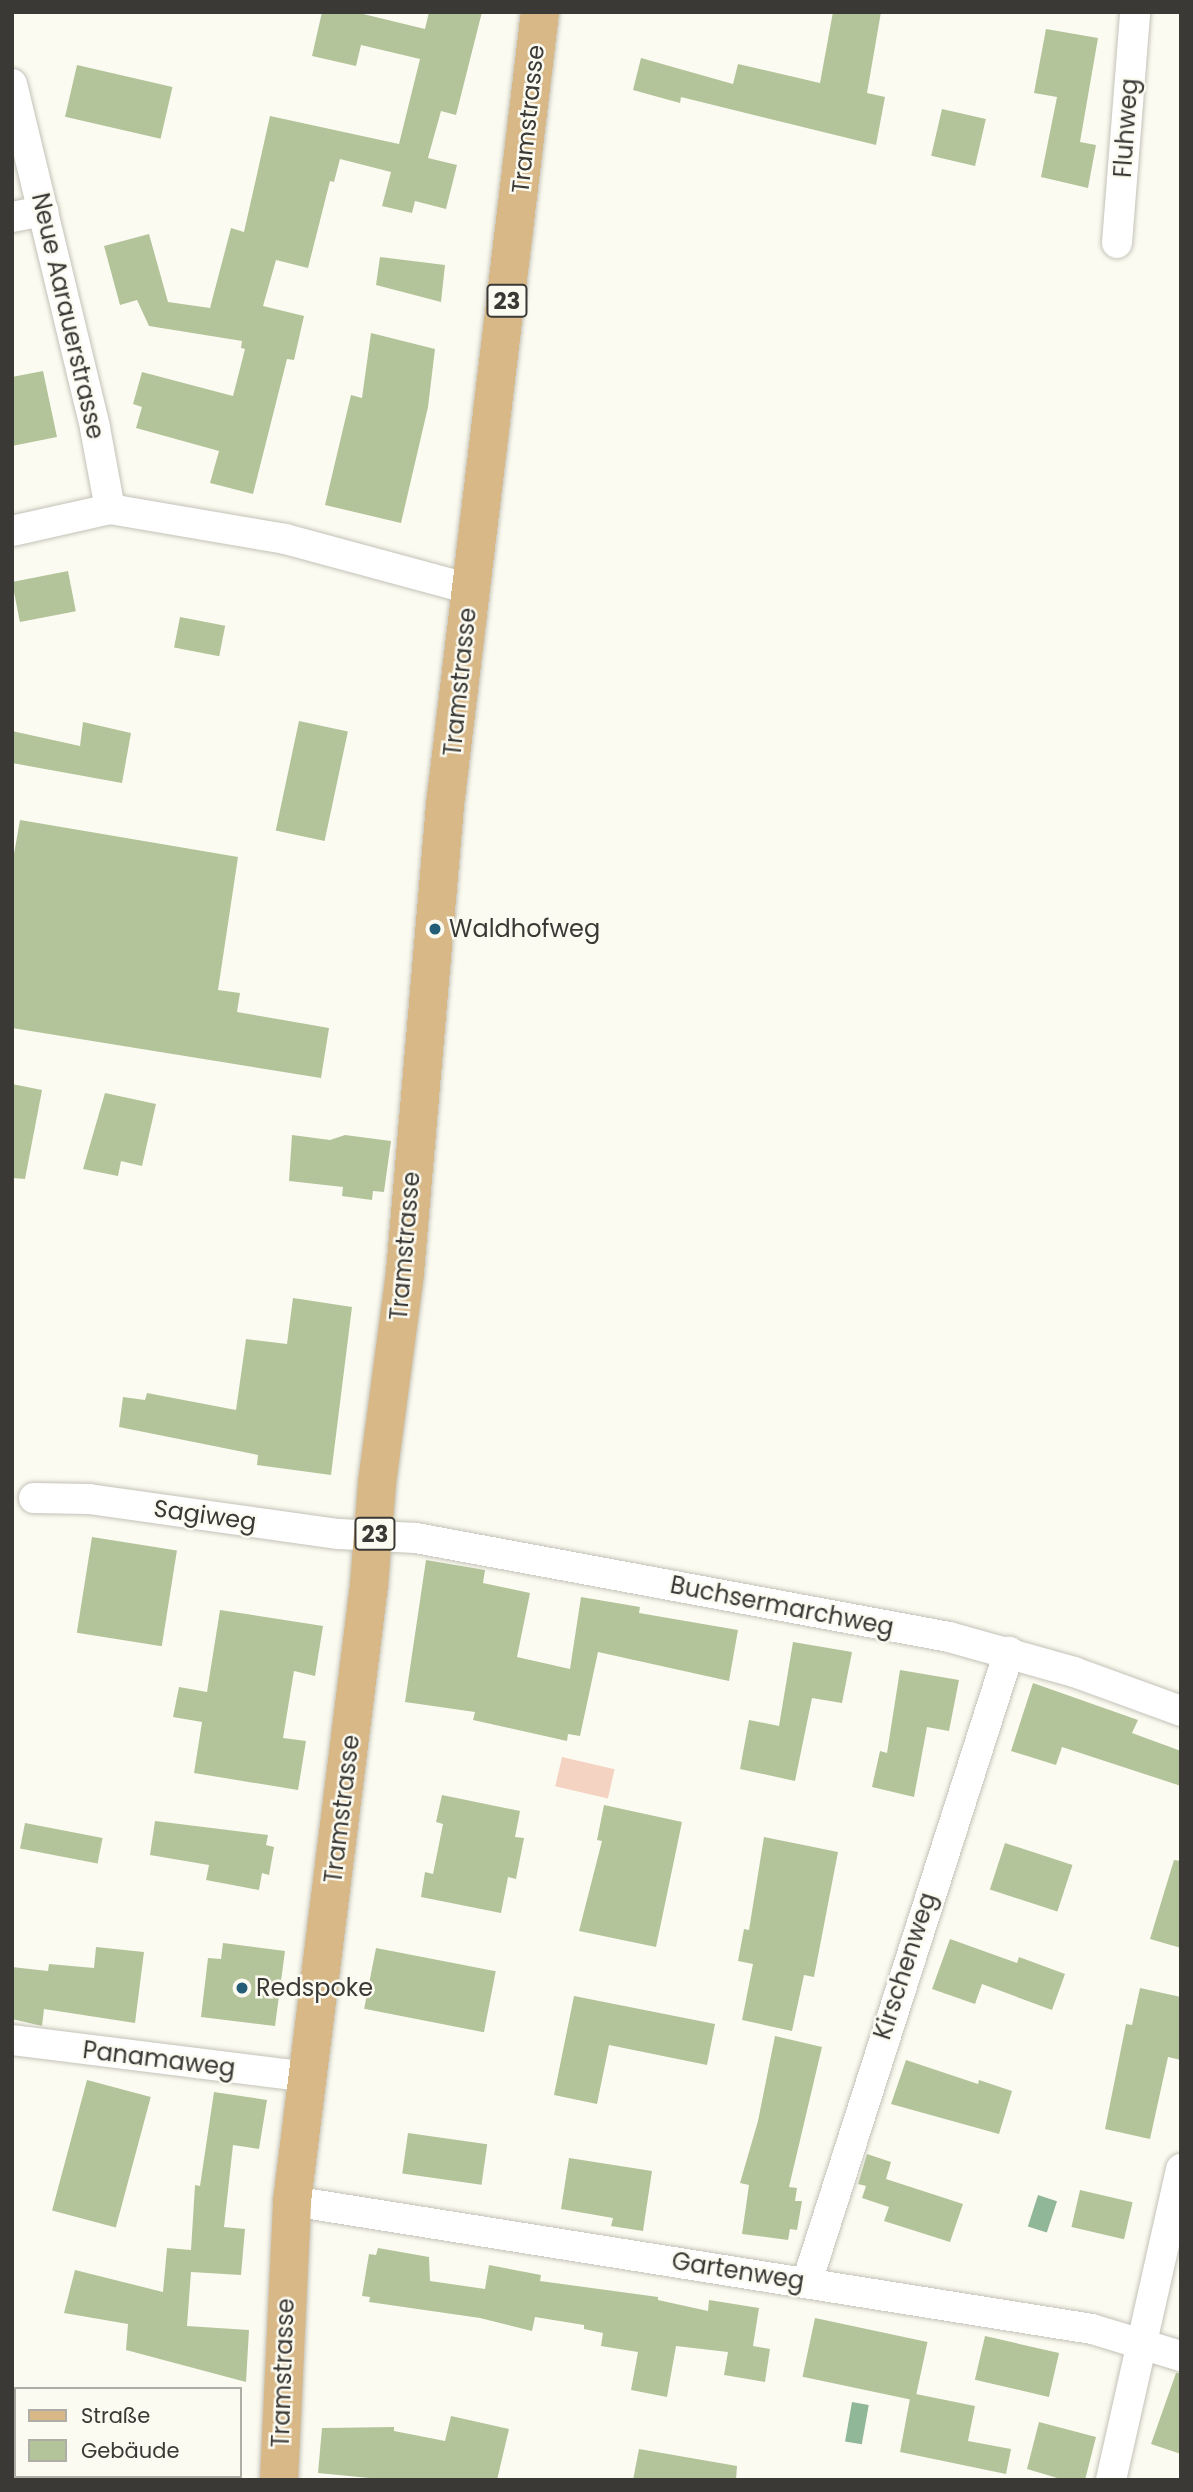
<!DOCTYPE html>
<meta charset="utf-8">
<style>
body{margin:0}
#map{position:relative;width:1193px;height:2492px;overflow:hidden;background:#fcfbf1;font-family:Poppins,sans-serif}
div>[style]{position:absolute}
.green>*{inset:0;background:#f4d3c3;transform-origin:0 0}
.water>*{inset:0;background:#91b799;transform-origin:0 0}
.building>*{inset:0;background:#b3c49a;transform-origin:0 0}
.roads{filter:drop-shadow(0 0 2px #c3c2b8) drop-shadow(0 0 2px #c3c2b8)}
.street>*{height:30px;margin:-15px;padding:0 15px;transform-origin:15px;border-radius:15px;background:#fff}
.primary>*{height:38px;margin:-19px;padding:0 19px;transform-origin:19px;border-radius:19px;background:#d9b888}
.dots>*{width:19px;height:19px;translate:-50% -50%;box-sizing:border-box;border:4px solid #fcfbf1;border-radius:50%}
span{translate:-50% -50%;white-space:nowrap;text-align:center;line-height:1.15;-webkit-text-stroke:5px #fcfbf1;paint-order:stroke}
.shield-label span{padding:2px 5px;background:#fcfbf1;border:2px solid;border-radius:5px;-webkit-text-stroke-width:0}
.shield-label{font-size:23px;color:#3a3936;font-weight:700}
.street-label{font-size:24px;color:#3a3936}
.poi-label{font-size:24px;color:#3a3936}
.left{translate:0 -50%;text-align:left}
.frame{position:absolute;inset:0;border:14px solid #3a3936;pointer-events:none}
.legend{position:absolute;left:14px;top:2387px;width:228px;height:91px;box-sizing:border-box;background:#fcfbf1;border:2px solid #aeada6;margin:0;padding:9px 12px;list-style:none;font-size:21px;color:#3a3936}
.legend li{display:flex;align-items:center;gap:14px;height:35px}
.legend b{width:35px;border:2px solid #aeada6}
</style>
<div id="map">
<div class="green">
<div style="left:562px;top:1757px;width:54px;height:30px;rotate:13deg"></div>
</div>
<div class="water">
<div style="left:1038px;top:2195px;width:20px;height:33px;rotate:18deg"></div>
<div style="left:852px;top:2402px;width:17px;height:40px;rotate:10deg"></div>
</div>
<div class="building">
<div style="clip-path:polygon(322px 12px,355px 12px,425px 29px,429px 12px,482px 12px,456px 115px,441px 111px,428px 158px,457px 165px,446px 209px,415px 201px,412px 213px,382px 206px,391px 172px,340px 159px,334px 182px,330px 181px,308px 268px,276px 260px,263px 306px,304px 316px,294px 360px,287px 359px,253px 494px,210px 483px,219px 451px,136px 428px,142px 407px,133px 404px,142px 372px,233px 396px,245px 349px,241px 348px,242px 341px,149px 326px,137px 300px,120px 305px,104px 246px,149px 234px,168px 302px,210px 308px,231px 228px,244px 232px,270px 116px,399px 144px,420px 59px,361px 45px,356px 66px,312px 56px)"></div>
<div style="clip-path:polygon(833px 12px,881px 12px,867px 93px,885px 97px,876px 145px,681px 97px,680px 103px,633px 90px,641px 58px,733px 84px,738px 64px,820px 83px)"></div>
<div style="clip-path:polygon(1046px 29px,1098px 38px,1080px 142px,1096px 145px,1088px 188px,1041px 177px,1057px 97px,1034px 93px)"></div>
<div style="left:77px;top:65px;width:98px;height:53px;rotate:13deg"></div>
<div style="left:942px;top:109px;width:45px;height:48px;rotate:13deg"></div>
<div style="clip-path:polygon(380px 257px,445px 265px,441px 302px,376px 285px)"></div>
<div style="clip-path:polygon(371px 333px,435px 349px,428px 407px,401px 523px,325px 505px,351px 395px,362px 398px)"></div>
<div style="clip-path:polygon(43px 371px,57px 437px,12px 446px,12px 377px)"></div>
<div style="left:68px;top:571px;width:41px;height:57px;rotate:79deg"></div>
<div style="left:180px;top:617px;width:46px;height:31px;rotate:11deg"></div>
<div style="left:299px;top:721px;width:50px;height:112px;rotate:12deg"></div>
<div style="clip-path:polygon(83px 722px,131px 733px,122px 783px,12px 763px,12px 731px,80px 746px)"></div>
<div style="clip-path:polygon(20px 820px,238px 857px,218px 990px,240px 993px,237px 1012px,329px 1028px,321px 1078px,12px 1028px,12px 865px)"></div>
<div style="clip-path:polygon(12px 1084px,42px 1090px,25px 1179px,12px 1178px)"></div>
<div style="clip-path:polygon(105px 1093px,156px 1104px,142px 1166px,121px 1161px,118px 1176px,83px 1169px)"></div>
<div style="clip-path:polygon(292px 1135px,330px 1140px,345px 1135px,391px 1141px,384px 1192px,373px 1191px,372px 1200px,342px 1196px,343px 1187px,289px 1181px)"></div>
<div style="clip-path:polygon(293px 1298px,352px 1307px,331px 1475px,257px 1465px,258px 1455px,119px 1427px,123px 1397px,145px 1400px,147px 1393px,236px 1410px,246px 1339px,287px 1344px)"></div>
<div style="left:92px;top:1537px;width:86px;height:97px;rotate:9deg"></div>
<div style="clip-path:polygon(426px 1560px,485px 1570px,483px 1583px,530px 1593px,517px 1657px,570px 1669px,581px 1597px,640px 1607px,639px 1613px,738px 1630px,729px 1681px,598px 1652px,580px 1736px,568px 1734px,567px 1741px,473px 1720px,475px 1712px,405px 1702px)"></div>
<div style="clip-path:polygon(220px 1610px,323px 1626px,315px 1676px,294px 1671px,283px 1738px,306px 1741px,298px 1790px,194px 1773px,202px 1722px,173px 1717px,179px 1687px,207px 1692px)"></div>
<div style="clip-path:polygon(793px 1642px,852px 1652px,842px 1703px,812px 1698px,795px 1781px,740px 1769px,749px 1720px,779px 1726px)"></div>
<div style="clip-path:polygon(900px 1670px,959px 1680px,949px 1731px,927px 1727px,914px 1797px,872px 1787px,880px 1751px,887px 1753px)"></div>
<div style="clip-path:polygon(1033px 1683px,1138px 1720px,1132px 1733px,1181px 1751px,1181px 1786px,1062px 1747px,1056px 1765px,1011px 1751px)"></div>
<div style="clip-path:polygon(442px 1795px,520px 1811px,515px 1837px,524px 1838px,516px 1879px,508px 1877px,501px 1913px,421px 1897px,425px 1872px,433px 1874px,443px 1824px,436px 1822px)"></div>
<div style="clip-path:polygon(604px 1805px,682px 1822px,656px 1947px,579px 1931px,602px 1841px,597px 1840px)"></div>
<div style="clip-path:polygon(155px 1821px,268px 1835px,266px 1845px,274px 1847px,269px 1875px,262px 1873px,259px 1890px,206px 1880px,209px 1865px,150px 1855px)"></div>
<div style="left:25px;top:1823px;width:79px;height:26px;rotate:11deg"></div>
<div style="clip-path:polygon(764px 1837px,838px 1852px,814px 1977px,804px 1975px,792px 2031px,742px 2020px,753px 1964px,738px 1961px,744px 1929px,749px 1930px)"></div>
<div style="left:1005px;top:1843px;width:71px;height:49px;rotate:18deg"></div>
<div style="clip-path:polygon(1174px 1860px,1181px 1861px,1181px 1948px,1150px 1939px)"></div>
<div style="clip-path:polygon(950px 1939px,1017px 1963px,1019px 1957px,1065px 1974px,1052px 2010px,982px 1984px,975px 2004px,932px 1989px)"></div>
<div style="clip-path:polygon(223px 1943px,285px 1951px,275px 2026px,201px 2017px,208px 1958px,221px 1959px)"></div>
<div style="clip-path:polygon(96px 1947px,144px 1952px,135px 2023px,44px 2009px,42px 2026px,12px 2019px,12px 1967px,48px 1971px,49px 1964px,94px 1968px)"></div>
<div style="left:376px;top:1948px;width:122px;height:62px;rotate:11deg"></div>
<div style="clip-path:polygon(1140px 1988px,1181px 1997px,1181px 2060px,1168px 2057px,1150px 2139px,1105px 2129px,1126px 2024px,1132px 2025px)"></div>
<div style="clip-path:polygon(574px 1996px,715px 2024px,707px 2065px,609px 2045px,597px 2104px,554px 2095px)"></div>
<div style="clip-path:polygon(775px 2036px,822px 2047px,789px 2187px,797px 2188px,795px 2201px,802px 2201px,797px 2230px,790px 2229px,788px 2240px,742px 2234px,749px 2185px,740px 2183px,758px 2121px)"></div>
<div style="clip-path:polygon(906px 2060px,978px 2084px,979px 2080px,1012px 2091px,999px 2134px,891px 2104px)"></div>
<div style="left:87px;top:2080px;width:66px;height:135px;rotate:15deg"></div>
<div style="clip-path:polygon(214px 2092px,267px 2100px,259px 2149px,233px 2145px,224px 2227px,245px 2229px,241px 2275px,191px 2272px,187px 2326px,249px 2330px,246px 2382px,126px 2350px,128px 2324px,64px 2313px,75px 2270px,163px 2292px,167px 2248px,191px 2250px,195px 2185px,200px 2186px)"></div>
<div style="left:408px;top:2133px;width:80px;height:41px;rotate:8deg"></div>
<div style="clip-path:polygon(867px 2154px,891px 2162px,886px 2179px,963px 2204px,950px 2242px,884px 2221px,889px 2207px,862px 2198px,866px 2186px,858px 2184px)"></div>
<div style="clip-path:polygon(569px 2158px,652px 2171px,643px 2231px,611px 2226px,613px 2218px,561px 2209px)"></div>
<div style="left:1080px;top:2190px;width:54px;height:38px;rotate:13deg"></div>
<div style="clip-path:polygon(378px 2248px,429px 2257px,430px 2281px,485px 2289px,489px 2265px,541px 2275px,540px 2281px,658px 2297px,658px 2300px,708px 2311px,709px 2300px,759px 2308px,753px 2346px,770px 2349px,765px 2382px,724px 2375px,728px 2352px,676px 2346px,667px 2397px,631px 2390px,638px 2352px,601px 2346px,603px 2333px,584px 2329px,584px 2325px,535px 2317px,532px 2331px,480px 2318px,369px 2302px,370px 2297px,362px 2296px,369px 2254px,376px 2255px)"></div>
<div style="left:815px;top:2318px;width:115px;height:60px;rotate:12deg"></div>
<div style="left:985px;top:2336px;width:76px;height:45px;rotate:13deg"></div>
<div style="clip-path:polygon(1176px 2373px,1181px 2373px,1181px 2454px,1151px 2444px)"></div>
<div style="clip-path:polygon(911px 2393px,975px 2406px,968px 2441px,1011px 2449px,1006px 2474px,900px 2452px)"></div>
<div style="clip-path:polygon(451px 2416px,509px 2429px,497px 2480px,390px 2480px,318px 2473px,322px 2428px,394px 2427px,394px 2431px,445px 2441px)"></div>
<div style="clip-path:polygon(1039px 2422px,1096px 2437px,1085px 2480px,1064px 2480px,1027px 2469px)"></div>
<div style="clip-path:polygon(639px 2449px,737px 2466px,736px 2480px,633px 2480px)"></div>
</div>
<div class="roads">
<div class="street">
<div style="left:12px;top:84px;width:354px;rotate:76.4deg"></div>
<div style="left:95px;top:428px;width:82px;rotate:79.5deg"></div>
<div style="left:12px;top:217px;width:32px;rotate:-11deg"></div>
<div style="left:1117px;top:243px;width:232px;rotate:-85.5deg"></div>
<div style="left:12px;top:531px;width:100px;rotate:-12.7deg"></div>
<div style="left:110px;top:509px;width:178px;rotate:9.7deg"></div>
<div style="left:285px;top:539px;width:192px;rotate:15.1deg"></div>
<div style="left:34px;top:1498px;width:55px;rotate:1deg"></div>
<div style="left:89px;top:1499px;width:252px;rotate:8deg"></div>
<div style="left:339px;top:1534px;width:77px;rotate:3deg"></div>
<div style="left:416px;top:1538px;width:542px;rotate:10.52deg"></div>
<div style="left:949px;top:1637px;width:130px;rotate:15.6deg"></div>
<div style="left:1074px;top:1672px;width:114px;rotate:20deg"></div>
<div style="left:12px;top:2040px;width:297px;rotate:7.1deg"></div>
<div style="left:292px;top:2201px;width:810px;rotate:9.09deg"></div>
<div style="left:1092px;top:2329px;width:93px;rotate:16.9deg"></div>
<div style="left:807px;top:2282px;width:662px;rotate:-72.22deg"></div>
<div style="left:1111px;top:2480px;width:319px;rotate:-77.3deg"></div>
</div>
<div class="primary">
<div style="left:279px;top:2480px;width:279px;rotate:-87.3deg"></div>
<div style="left:292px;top:2201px;width:621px;rotate:-82.87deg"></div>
<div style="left:369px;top:1585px;width:102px;rotate:-85.5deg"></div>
<div style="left:377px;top:1483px;width:213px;rotate:-82.4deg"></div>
<div style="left:405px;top:1272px;width:477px;rotate:-85.1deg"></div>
<div style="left:446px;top:797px;width:791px;rotate:-83.17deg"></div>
</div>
</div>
<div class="dots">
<div style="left:435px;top:929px;background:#235d76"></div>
<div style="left:242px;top:1988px;background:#235d76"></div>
</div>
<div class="shield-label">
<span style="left:507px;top:301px">23</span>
<span style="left:375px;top:1534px">23</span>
</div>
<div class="street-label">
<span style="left:528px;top:119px;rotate:-84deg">Tramstrasse</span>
<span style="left:1126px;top:128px;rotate:-86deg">Fluhweg</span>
<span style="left:68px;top:316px;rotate:77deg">Neue Aarauerstrasse</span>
<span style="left:460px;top:682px;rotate:-84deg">Tramstrasse</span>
<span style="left:405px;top:1246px;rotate:-85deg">Tramstrasse</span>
<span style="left:205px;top:1515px;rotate:8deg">Sagiweg</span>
<span style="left:782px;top:1606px;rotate:11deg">Buchsermarchweg</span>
<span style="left:342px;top:1809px;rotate:-83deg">Tramstrasse</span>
<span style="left:905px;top:1966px;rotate:-72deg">Kirschenweg</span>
<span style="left:159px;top:2059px;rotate:7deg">Panamaweg</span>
<span style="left:738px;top:2271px;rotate:9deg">Gartenweg</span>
<span style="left:283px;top:2373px;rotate:-88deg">Tramstrasse</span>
</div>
<div class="poi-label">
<span class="left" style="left:449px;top:929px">Waldhofweg</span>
<span class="left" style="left:256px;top:1988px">Redspoke</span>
</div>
<div class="frame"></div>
<ul class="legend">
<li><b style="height:9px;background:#d9b888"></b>Straße</li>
<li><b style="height:19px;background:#b3c49a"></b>Gebäude</li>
</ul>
</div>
